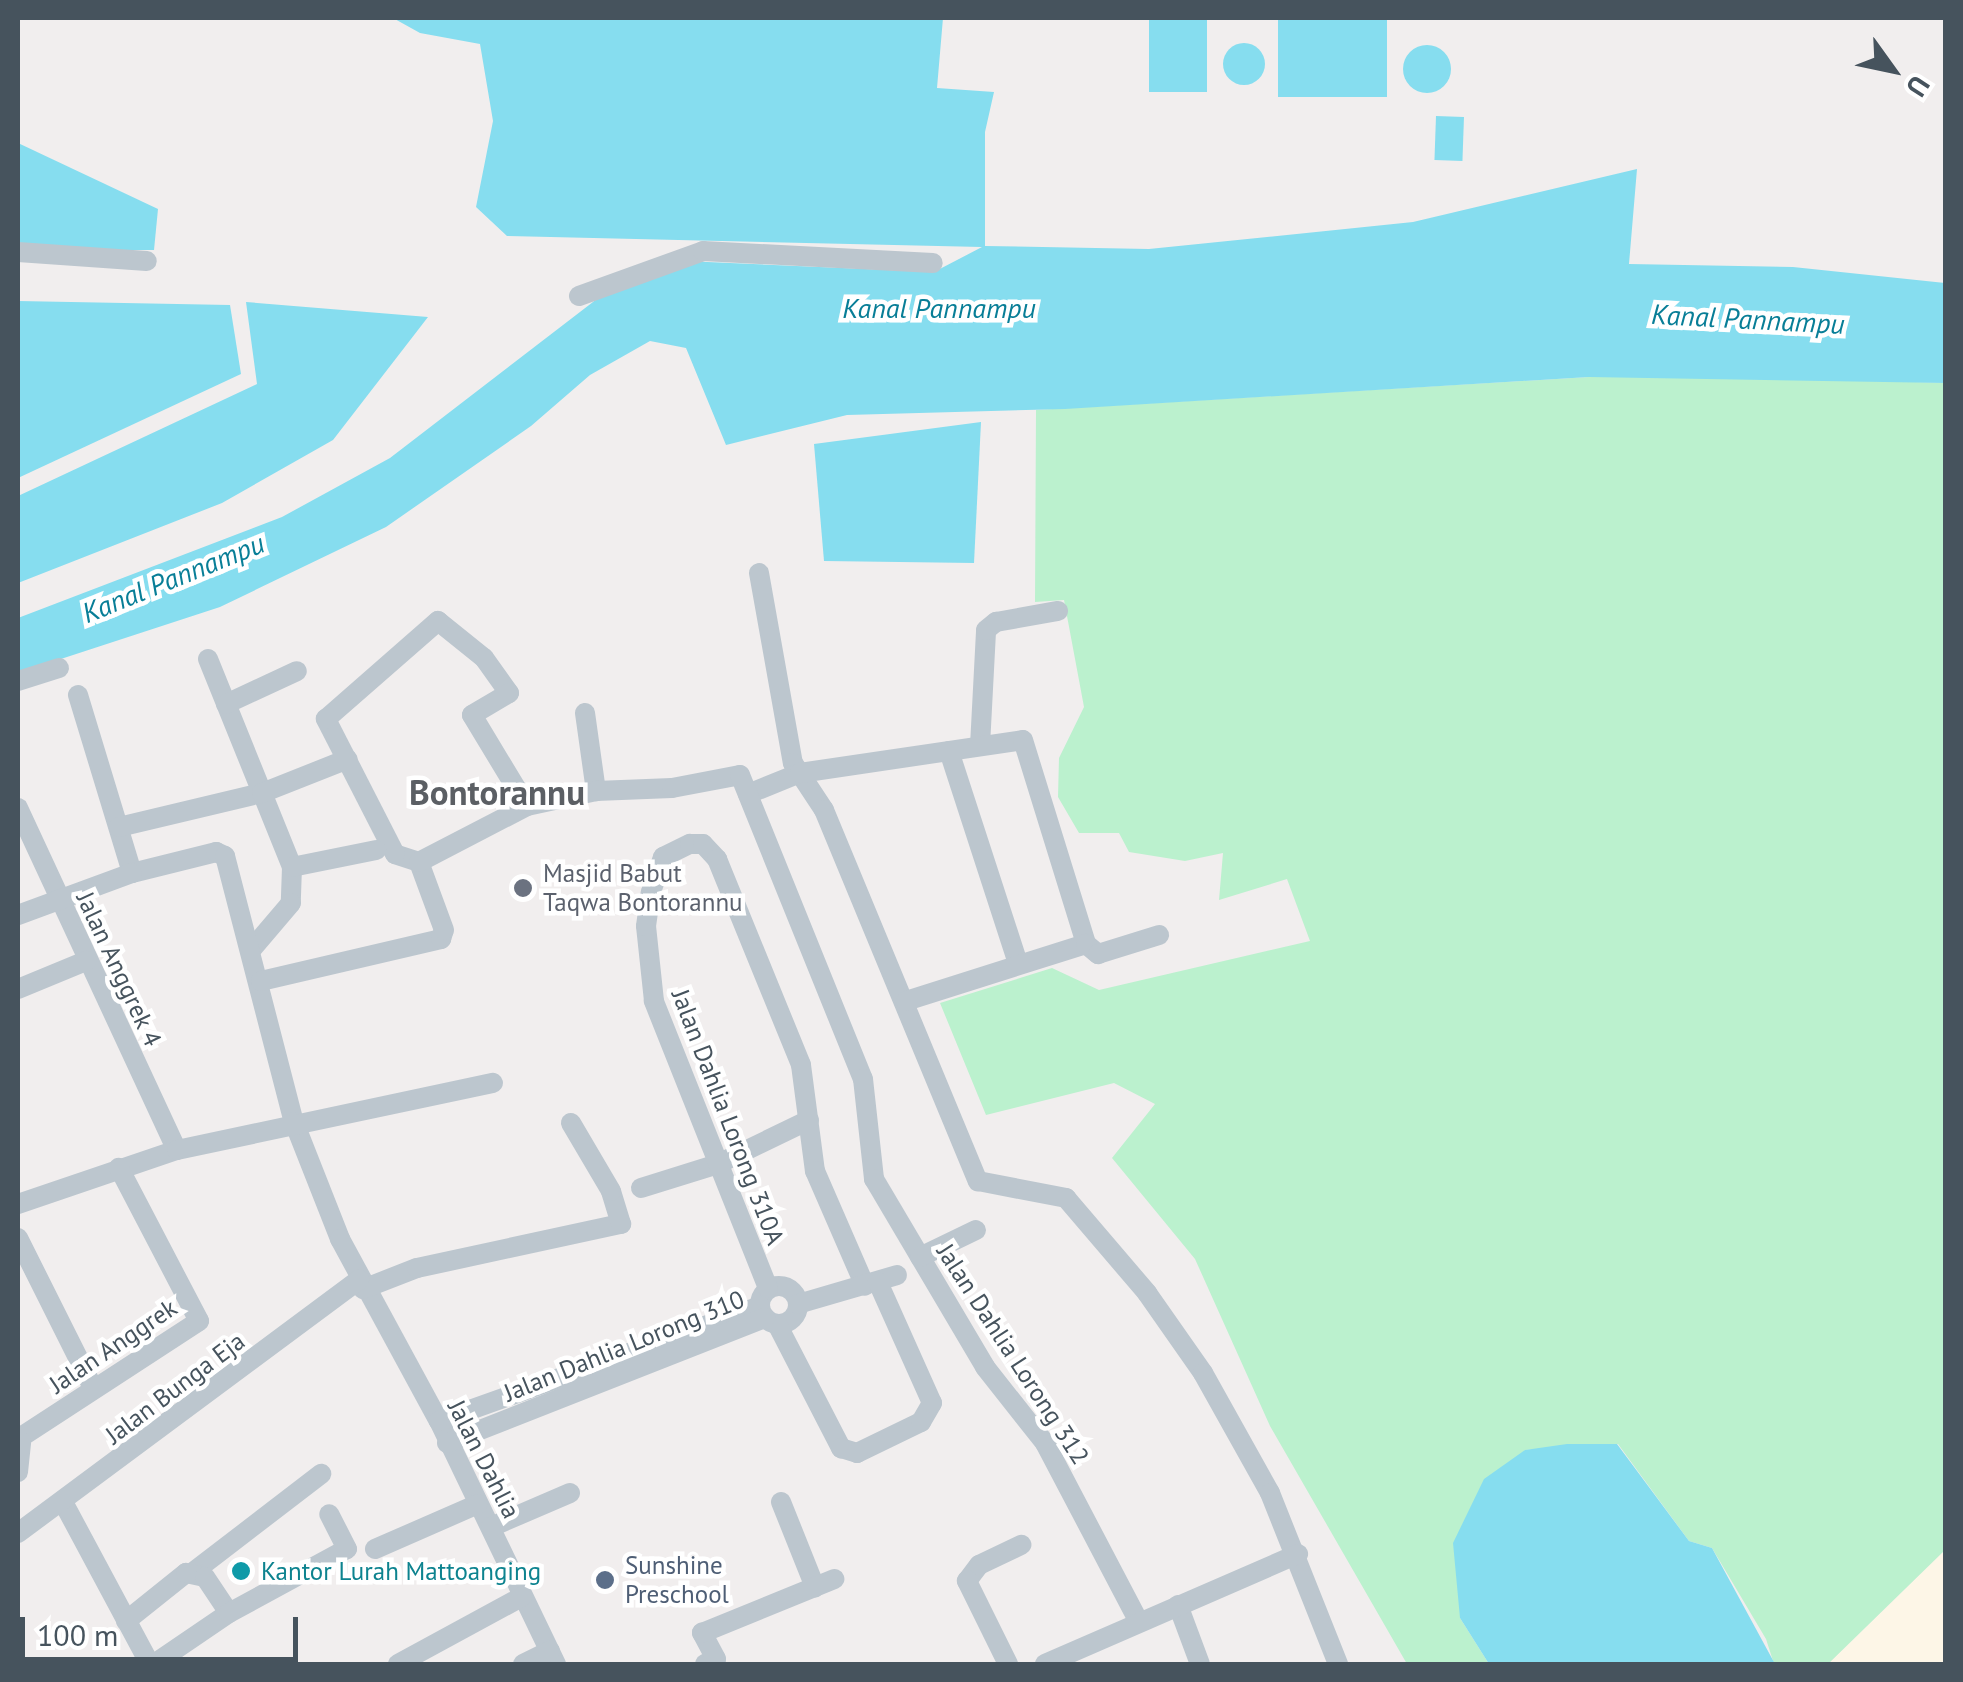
<!DOCTYPE html>
<style>
body{margin:0}
#map{position:relative;width:1963px;height:1682px;overflow:hidden;background:#f1eeee;font-family:"PT Sans",sans-serif}
div>[style]{position:absolute}
.commercial>*{inset:0;background:#fdf6e7}
.green>*{inset:0;background:#bbf1ce}
.water>*{inset:0;background:#86ddef;transform-origin:0 0}
.round{border-radius:50%}
.minor>*{height:20px;margin:-10px;padding:0 10px;transform-origin:10px;border-radius:10px;background:#bcc6ce}
.minor>.ring{margin:-10px;padding:0;box-sizing:content-box;background:none;border:20px solid #bcc6ce;border-radius:50%}
.dots>*{width:28px;height:28px;translate:-50% -50%;box-sizing:border-box;border:5px solid #fff;border-radius:50%}
span{translate:-50% -50%;white-space:nowrap;text-align:center;line-height:1.15;-webkit-text-stroke:9px #fff;paint-order:stroke}
.worship-label{font-size:25px;color:#5b616d}
.left{translate:0 -50%;text-align:left}
.street-label{font-size:25px;color:#46535d}
.service-label{font-size:25px;color:#4e5e75}
.culture-label{font-size:25px;color:#0d838f}
.water-label{font-size:28px;color:#087e97;font-style:italic}
.district-label{font-size:35px;color:#5b5f64;font-weight:700}
.frame{position:absolute;inset:0;border:20px solid #46535d;pointer-events:none}
.north{position:absolute;left:1843px;top:20px;width:100px;height:100px;-webkit-text-stroke:8px #fff;paint-order:stroke;rotate:123deg;font-size:28px;font-weight:700;line-height:40px;text-align:center;color:#46535d}
.north::after{content:'';display:block;margin:auto;width:35px;height:45px;background:#46535d;clip-path:polygon(50% 0,100% 100%,50% 72%,0 100%)}
.scale{position:absolute;left:20px;top:1617px;width:278px;height:45px;box-sizing:border-box;border:5px solid #46535d;border-top:0;padding-left:12px;font-size:30px;line-height:35px;white-space:nowrap;color:#46535d;-webkit-text-stroke:8px #fff;paint-order:stroke}
</style>
<div id="map">
<div class="commercial">
<div style="clip-path:polygon(1945px 1550px,1945px 1664px,1828px 1664px)"></div>
</div>
<div class="green">
<div style="clip-path:polygon(1734px 376px,1945px 383px,1945px 1550px,1828px 1664px,1774px 1664px,1766px 1639px,1712px 1548px,1689px 1541px,1618px 1444px,1525px 1450px,1460px 1618px,1489px 1664px,1407px 1664px,1270px 1426px,1195px 1259px,1112px 1158px,1155px 1104px,1114px 1083px,986px 1115px,940px 1003px,1052px 968px,1099px 990px,1310px 941px,1287px 879px,1219px 900px,1223px 853px,1185px 861px,1129px 852px,1119px 833px,1079px 833px,1058px 797px,1059px 758px,1084px 707px,1064px 600px,1035px 602px,1036px 410px,1589px 377px)"></div>
</div>
<div class="water">
<div style="clip-path:polygon(393px 18px,943px 18px,937px 88px,994px 92px,985px 132px,985px 246px,1149px 249px,1413px 222px,1637px 169px,1629px 264px,1793px 267px,1945px 283px,1945px 383px,1589px 377px,1065px 409px,847px 415px,726px 445px,686px 348px,650px 341px,590px 375px,531px 426px,386px 527px,220px 607px,18px 673px,18px 618px,282px 517px,390px 458px,606px 292px,685px 261px,934px 272px,982px 247px,507px 236px,476px 207px,493px 121px,480px 44px,420px 33px)"></div>
<div style="left:1149px;top:18px;width:58px;height:74px"></div>
<div style="left:1278px;top:18px;width:109px;height:79px"></div>
<div class="round" style="left:1223px;top:43px;width:42px;height:42px"></div>
<div class="round" style="left:1403px;top:45px;width:48px;height:48px"></div>
<div style="left:1436px;top:116px;width:28px;height:44px;rotate:2deg"></div>
<div style="clip-path:polygon(18px 143px,158px 209px,154px 250px,18px 250px)"></div>
<div style="clip-path:polygon(18px 301px,230px 305px,241px 374px,18px 478px)"></div>
<div style="clip-path:polygon(246px 302px,428px 317px,333px 440px,222px 503px,18px 583px,18px 496px,257px 384px)"></div>
<div style="clip-path:polygon(981px 422px,974px 563px,824px 561px,814px 444px)"></div>
<div style="clip-path:polygon(1567px 1444px,1617px 1444px,1689px 1541px,1712px 1548px,1775px 1664px,1489px 1664px,1460px 1618px,1453px 1543px,1484px 1479px,1525px 1450px)"></div>
</div>
<div class="minor">
<div style="left:18px;top:252px;width:129px;rotate:4deg"></div>
<div style="left:579px;top:296px;width:132px;rotate:-19.9deg"></div>
<div style="left:703px;top:251px;width:230px;rotate:3deg"></div>
<div style="left:759px;top:573px;width:193px;rotate:79.9deg"></div>
<div style="left:793px;top:763px;width:56px;rotate:56.6deg"></div>
<div style="left:824px;top:810px;width:402px;rotate:67.5deg"></div>
<div style="left:978px;top:1181px;width:90px;rotate:10.9deg"></div>
<div style="left:1066px;top:1198px;width:125px;rotate:49.5deg"></div>
<div style="left:1147px;top:1293px;width:98px;rotate:55deg"></div>
<div style="left:1203px;top:1373px;width:137px;rotate:60.8deg"></div>
<div style="left:1270px;top:1493px;width:184px;rotate:68.3deg"></div>
<div style="left:208px;top:659px;width:224px;rotate:68deg"></div>
<div style="left:292px;top:867px;width:36px;rotate:92deg"></div>
<div style="left:291px;top:903px;width:62px;rotate:130.4deg"></div>
<div style="left:18px;top:681px;width:43px;rotate:-17.6deg"></div>
<div style="left:78px;top:695px;width:186px;rotate:73.1deg"></div>
<div style="left:132px;top:873px;width:87px;rotate:-14deg"></div>
<div style="left:216px;top:852px;width:10px;rotate:24deg"></div>
<div style="left:225px;top:856px;width:275px;rotate:75.5deg"></div>
<div style="left:294px;top:1122px;width:126px;rotate:68.5deg"></div>
<div style="left:340px;top:1239px;width:207px;rotate:61.5deg"></div>
<div style="left:439px;top:1421px;width:270px;rotate:64.3deg"></div>
<div style="left:226px;top:704px;width:78px;rotate:-24.9deg"></div>
<div style="left:585px;top:713px;width:79px;rotate:82deg"></div>
<div style="left:980px;top:746px;width:116px;rotate:-87deg"></div>
<div style="left:986px;top:630px;width:13px;rotate:-39deg"></div>
<div style="left:996px;top:622px;width:63px;rotate:-10.1deg"></div>
<div style="left:949px;top:751px;width:223px;rotate:72deg"></div>
<div style="left:748px;top:794px;width:56px;rotate:-22deg"></div>
<div style="left:800px;top:773px;width:225px;rotate:-8.4deg"></div>
<div style="left:1023px;top:740px;width:214px;rotate:72.8deg"></div>
<div style="left:18px;top:808px;width:377px;rotate:65.1deg"></div>
<div style="left:119px;top:827px;width:147px;rotate:-13.4deg"></div>
<div style="left:262px;top:793px;width:92px;rotate:-21.6deg"></div>
<div style="left:419px;top:862px;width:25px;rotate:-162deg"></div>
<div style="left:395px;top:854px;width:152px;rotate:-117.1deg"></div>
<div style="left:326px;top:719px;width:149px;rotate:-41.2deg"></div>
<div style="left:438px;top:621px;width:59px;rotate:38.8deg"></div>
<div style="left:484px;top:658px;width:43px;rotate:54.5deg"></div>
<div style="left:509px;top:693px;width:43px;rotate:149.3deg"></div>
<div style="left:472px;top:715px;width:106px;rotate:58.9deg"></div>
<div style="left:292px;top:867px;width:86px;rotate:-11.4deg"></div>
<div style="left:18px;top:915px;width:121px;rotate:-20.2deg"></div>
<div style="left:261px;top:981px;width:185px;rotate:-13.1deg"></div>
<div style="left:441px;top:939px;width:9px;rotate:-72deg"></div>
<div style="left:444px;top:930px;width:72px;rotate:-110.2deg"></div>
<div style="left:419px;top:862px;width:122px;rotate:-27.4deg"></div>
<div style="left:527px;top:806px;width:71px;rotate:-12.3deg"></div>
<div style="left:596px;top:791px;width:76px;rotate:-2.3deg"></div>
<div style="left:672px;top:788px;width:69px;rotate:-10.8deg"></div>
<div style="left:740px;top:775px;width:328px;rotate:68deg"></div>
<div style="left:863px;top:1079px;width:101px;rotate:83.7deg"></div>
<div style="left:874px;top:1179px;width:218px;rotate:59.4deg"></div>
<div style="left:985px;top:1367px;width:97px;rotate:51.7deg"></div>
<div style="left:1045px;top:1443px;width:200px;rotate:62.3deg"></div>
<div style="left:18px;top:989px;width:74px;rotate:-22.4deg"></div>
<div style="left:906px;top:1001px;width:189px;rotate:-17.6deg"></div>
<div style="left:1086px;top:944px;width:16px;rotate:40deg"></div>
<div style="left:1098px;top:954px;width:64px;rotate:-17.3deg"></div>
<div style="left:641px;top:1188px;width:81px;rotate:-17.3deg"></div>
<div style="left:718px;top:1164px;width:101px;rotate:-25.8deg"></div>
<div style="left:18px;top:1204px;width:168px;rotate:-18.8deg"></div>
<div style="left:177px;top:1150px;width:323px;rotate:-12deg"></div>
<div style="left:18px;top:1238px;width:168px;rotate:63.4deg"></div>
<div style="left:920px;top:1257px;width:62px;rotate:-25.7deg"></div>
<div class="ring" style="left:760px;top:1286px;width:18px;height:18px"></div>
<div style="left:768px;top:1288px;width:309px;rotate:-111.7deg"></div>
<div style="left:654px;top:1001px;width:75px;rotate:-96.1deg"></div>
<div style="left:646px;top:926px;width:34px;rotate:-82deg"></div>
<div style="left:651px;top:892px;width:37px;rotate:-71deg"></div>
<div style="left:663px;top:857px;width:30px;rotate:-26deg"></div>
<div style="left:690px;top:844px;width:13px"></div>
<div style="left:703px;top:844px;width:21px;rotate:47deg"></div>
<div style="left:717px;top:859px;width:222px;rotate:67.8deg"></div>
<div style="left:801px;top:1065px;width:107px;rotate:82.5deg"></div>
<div style="left:815px;top:1171px;width:125px;rotate:66.5deg"></div>
<div style="left:363px;top:1289px;width:58px;rotate:-21.3deg"></div>
<div style="left:417px;top:1268px;width:209px;rotate:-12.2deg"></div>
<div style="left:621px;top:1224px;width:34px;rotate:-107deg"></div>
<div style="left:611px;top:1191px;width:79px;rotate:-120.5deg"></div>
<div style="left:798px;top:1304px;width:103px;rotate:-16.3deg"></div>
<div style="left:777px;top:1324px;width:140px;rotate:62.7deg"></div>
<div style="left:841px;top:1448px;width:17px;rotate:17deg"></div>
<div style="left:857px;top:1453px;width:71px;rotate:-25.8deg"></div>
<div style="left:921px;top:1422px;width:22px;rotate:-60deg"></div>
<div style="left:932px;top:1403px;width:133px;rotate:-114.1deg"></div>
<div style="left:439px;top:1421px;width:341px;rotate:-19.7deg"></div>
<div style="left:18px;top:1439px;width:216px;rotate:-33.1deg"></div>
<div style="left:199px;top:1321px;width:173px;rotate:-117.6deg"></div>
<div style="left:447px;top:1443px;width:342px;rotate:-21.5deg"></div>
<div style="left:18px;top:1472px;width:30px;rotate:-84deg"></div>
<div style="left:63px;top:1502px;width:184px;rotate:61.8deg"></div>
<div style="left:781px;top:1502px;width:92px;rotate:68.2deg"></div>
<div style="left:491px;top:1527px;width:86px;rotate:-23.3deg"></div>
<div style="left:18px;top:1533px;width:425px;rotate:-36.6deg"></div>
<div style="left:375px;top:1549px;width:112px;rotate:-23.6deg"></div>
<div style="left:192px;top:1573px;width:163px;rotate:-37.5deg"></div>
<div style="left:1178px;top:1605px;width:63px;rotate:69.6deg"></div>
<div style="left:126px;top:1621px;width:77px;rotate:-38.7deg"></div>
<div style="left:186px;top:1573px;width:19px;rotate:12deg"></div>
<div style="left:205px;top:1577px;width:43px;rotate:56.3deg"></div>
<div style="left:154px;top:1664px;width:91px;rotate:-34.2deg"></div>
<div style="left:229px;top:1613px;width:134px;rotate:-28.5deg"></div>
<div style="left:347px;top:1549px;width:39px;rotate:-117deg"></div>
<div style="left:398px;top:1664px;width:142px;rotate:-28.5deg"></div>
<div style="left:523px;top:1664px;width:30px;rotate:-26deg"></div>
<div style="left:705px;top:1664px;width:12px;rotate:-24deg"></div>
<div style="left:716px;top:1659px;width:30px;rotate:-118deg"></div>
<div style="left:702px;top:1633px;width:143px;rotate:-22.2deg"></div>
<div style="left:1008px;top:1664px;width:93px;rotate:-116.3deg"></div>
<div style="left:967px;top:1581px;width:20px;rotate:-53deg"></div>
<div style="left:979px;top:1565px;width:47px;rotate:-25.5deg"></div>
<div style="left:1045px;top:1664px;width:276px;rotate:-23.5deg"></div>
</div>
<div class="dots">
<div style="left:523px;top:888px;background:#6b7280"></div>
<div style="left:241px;top:1571px;background:#0f9aa8"></div>
<div style="left:605px;top:1580px;background:#5c6f8a"></div>
</div>
<div class="worship-label">
<span class="left" style="left:543px;top:888px">Masjid Babut<br>Taqwa Bontorannu</span>
</div>
<div class="street-label">
<span style="left:119px;top:969px;rotate:65deg">Jalan Anggrek 4</span>
<span style="left:728px;top:1117px;rotate:69deg">Jalan Dahlia Lorong 310A</span>
<span style="left:113px;top:1346px;rotate:-34deg">Jalan Anggrek</span>
<span style="left:624px;top:1346px;rotate:-22deg">Jalan Dahlia Lorong 310</span>
<span style="left:1013px;top:1354px;rotate:57deg">Jalan Dahlia Lorong 312</span>
<span style="left:175px;top:1388px;rotate:-37deg">Jalan Bunga Eja</span>
<span style="left:484px;top:1459px;rotate:63deg">Jalan Dahlia</span>
</div>
<div class="service-label">
<span class="left" style="left:625px;top:1580px">Sunshine<br>Preschool</span>
</div>
<div class="culture-label">
<span class="left" style="left:261px;top:1571px">Kantor Lurah Mattoanging</span>
</div>
<div class="water-label">
<span style="left:939px;top:308px">Kanal Pannampu</span>
<span style="left:1748px;top:319px;rotate:3deg">Kanal Pannampu</span>
<span style="left:173px;top:578px;rotate:-22deg">Kanal Pannampu</span>
</div>
<div class="district-label">
<span style="left:497px;top:792px">Bontorannu</span>
</div>
<div class="frame"></div>
<div class="north">U</div>
<div class="scale">100 m</div>
</div>
